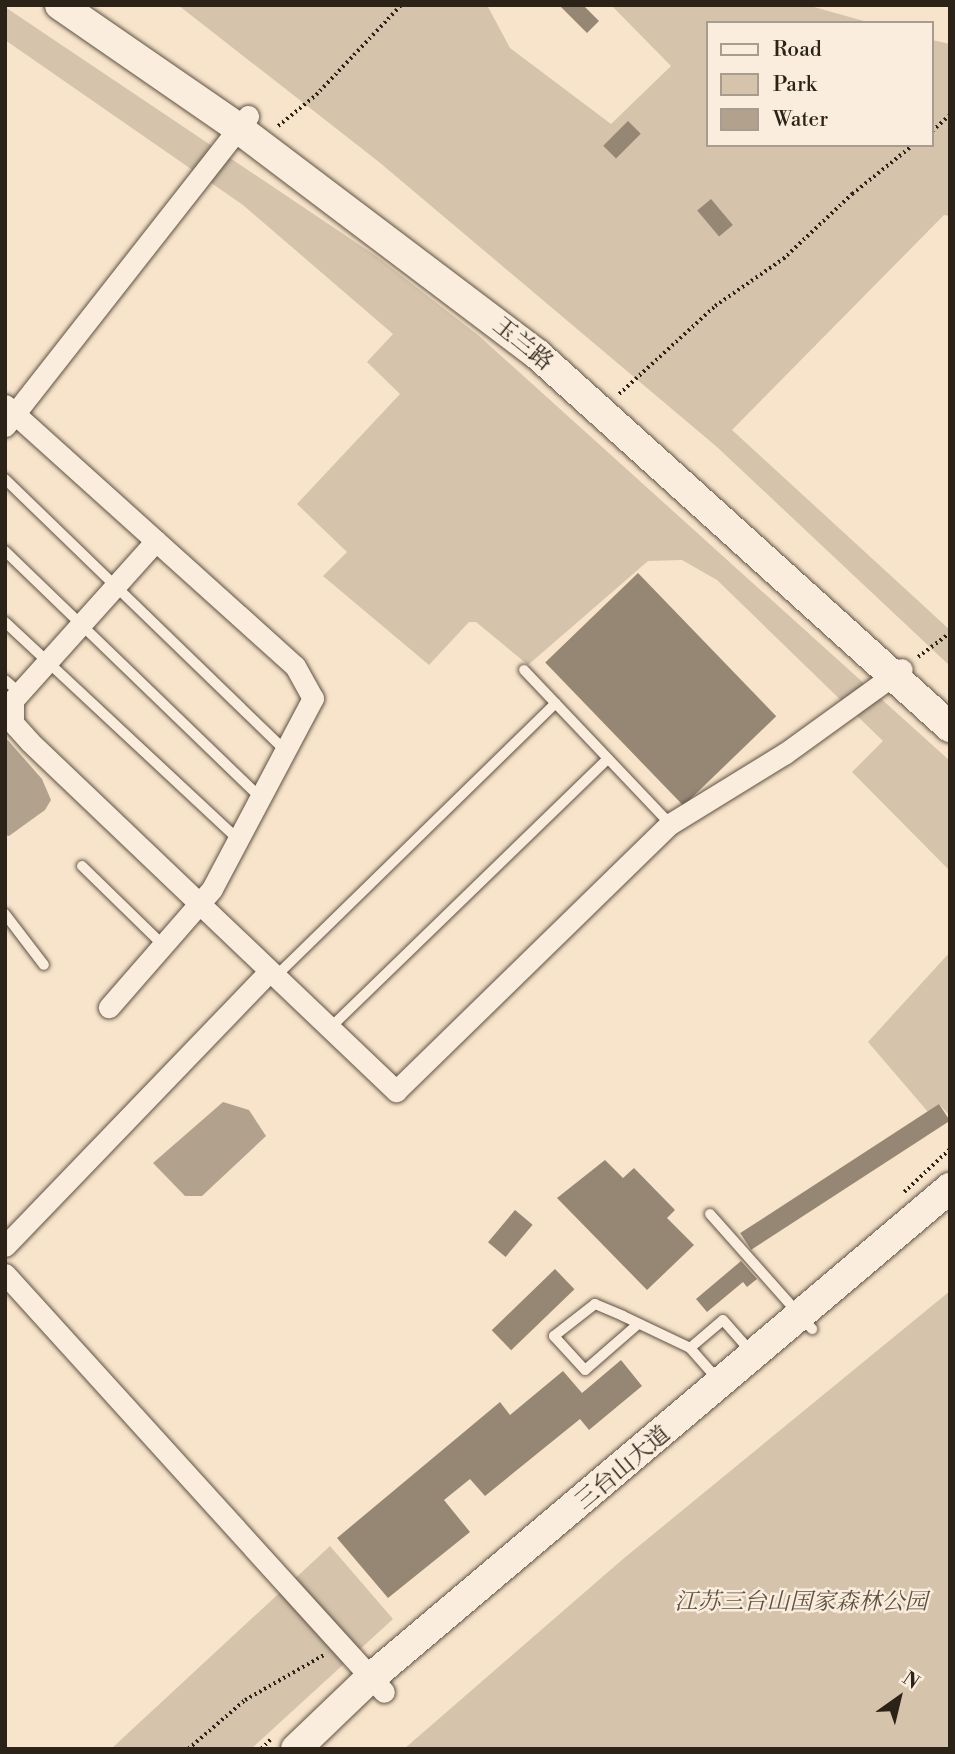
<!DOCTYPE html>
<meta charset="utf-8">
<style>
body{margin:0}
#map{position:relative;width:955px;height:1754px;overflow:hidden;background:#f8e4ca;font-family:"Libre Bodoni","Noto Serif SC",serif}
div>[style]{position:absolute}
.green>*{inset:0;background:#d5c3ac}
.water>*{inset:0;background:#b2a28d}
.building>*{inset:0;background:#968775;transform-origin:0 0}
.path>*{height:3.5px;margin-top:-1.75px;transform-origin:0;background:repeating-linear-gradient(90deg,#2b2218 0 2px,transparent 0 5.5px)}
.roads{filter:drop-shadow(0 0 2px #5e5244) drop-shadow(0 0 2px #5e5244)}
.lane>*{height:10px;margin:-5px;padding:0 5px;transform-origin:5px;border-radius:5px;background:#faeddd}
.street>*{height:21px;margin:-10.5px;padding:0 10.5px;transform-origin:10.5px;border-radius:10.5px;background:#faeddd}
.secondary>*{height:30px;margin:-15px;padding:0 15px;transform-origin:15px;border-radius:15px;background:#faeddd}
span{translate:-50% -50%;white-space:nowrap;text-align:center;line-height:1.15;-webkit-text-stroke:5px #faeddd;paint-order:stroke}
.street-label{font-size:23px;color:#2b2218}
.park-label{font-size:23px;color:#5e5244;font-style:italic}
.frame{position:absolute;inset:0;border:7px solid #2b2218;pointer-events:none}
.legend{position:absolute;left:706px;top:21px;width:228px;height:126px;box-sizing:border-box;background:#faeddd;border:2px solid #a79c8e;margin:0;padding:9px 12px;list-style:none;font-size:21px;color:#2b2218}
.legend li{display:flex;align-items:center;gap:14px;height:35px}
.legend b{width:35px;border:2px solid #a79c8e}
.north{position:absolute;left:864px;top:1663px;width:70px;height:70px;-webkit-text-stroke:5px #faeddd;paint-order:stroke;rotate:34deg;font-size:19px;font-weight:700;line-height:28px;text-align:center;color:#2b2218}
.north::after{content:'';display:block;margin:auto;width:24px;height:32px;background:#2b2218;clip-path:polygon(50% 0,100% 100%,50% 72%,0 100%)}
</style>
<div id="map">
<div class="green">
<div style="clip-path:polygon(178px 5px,487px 5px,510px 48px,611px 124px,671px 66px,611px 5px,807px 5px,871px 23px,708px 23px,708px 145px,932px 145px,932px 40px,950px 44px,950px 216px,944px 215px,732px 430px,950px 630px,950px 666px,717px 447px,379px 162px)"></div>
<div style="clip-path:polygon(5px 7px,376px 256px,478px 335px,950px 761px,950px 871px,852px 772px,883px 741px,717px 580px,682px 560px,648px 561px,528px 665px,476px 622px,469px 622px,429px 665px,323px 576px,347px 552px,297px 504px,400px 394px,367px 362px,393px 334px,243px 205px,5px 40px)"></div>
<div style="clip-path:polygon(950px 952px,950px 1116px,939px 1104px,928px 1112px,868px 1042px)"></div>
<div style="clip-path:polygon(950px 1291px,950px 1749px,404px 1749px,623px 1559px)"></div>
<div style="clip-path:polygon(330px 1546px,393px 1619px,251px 1749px,111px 1749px)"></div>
</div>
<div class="water">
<div style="clip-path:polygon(5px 737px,42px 779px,51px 800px,45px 810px,9px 836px,5px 835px)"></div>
<div style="clip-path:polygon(223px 1102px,249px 1110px,266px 1136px,202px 1196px,185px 1196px,153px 1163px)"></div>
</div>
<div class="building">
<div style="clip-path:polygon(559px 5px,583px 5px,599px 21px,587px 33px)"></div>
<div style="left:628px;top:121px;width:18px;height:35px;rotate:45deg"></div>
<div style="left:711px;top:199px;width:34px;height:18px;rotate:50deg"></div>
<div style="left:638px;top:573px;width:199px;height:129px;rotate:46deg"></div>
<div style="left:939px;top:1104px;width:20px;height:237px;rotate:57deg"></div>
<div style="clip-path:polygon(605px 1160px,623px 1178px,634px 1168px,675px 1210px,667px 1218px,694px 1245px,647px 1290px,557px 1198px)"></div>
<div style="left:515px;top:1210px;width:23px;height:42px;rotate:40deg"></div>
<div style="clip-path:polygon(741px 1261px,757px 1279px,747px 1287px,743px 1282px,707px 1312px,696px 1299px)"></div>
<div style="left:555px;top:1269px;width:28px;height:88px;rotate:46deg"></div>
<div style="clip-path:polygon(621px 1360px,642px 1386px,589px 1430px,580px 1419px,485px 1496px,470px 1479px,444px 1500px,470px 1532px,388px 1598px,337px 1538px,500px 1402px,510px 1415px,563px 1371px,582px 1393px)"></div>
</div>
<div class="path">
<div style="left:278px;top:126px;width:49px;rotate:-39.2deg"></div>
<div style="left:316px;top:95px;width:124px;rotate:-46.6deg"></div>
<div style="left:932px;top:131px;width:24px;rotate:-42deg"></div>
<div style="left:619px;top:394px;width:130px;rotate:-42.5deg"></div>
<div style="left:715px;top:306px;width:83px;rotate:-34.7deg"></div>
<div style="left:783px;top:259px;width:95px;rotate:-43.3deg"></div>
<div style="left:852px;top:194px;width:78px;rotate:-38.8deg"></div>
<div style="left:918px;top:657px;width:40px;rotate:-37deg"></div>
<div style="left:904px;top:1192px;width:63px;rotate:-43.1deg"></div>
<div style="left:188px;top:1749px;width:75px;rotate:-40.7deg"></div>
<div style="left:245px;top:1700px;width:91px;rotate:-29.7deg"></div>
<div style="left:261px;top:1749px;width:16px;rotate:-45deg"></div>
</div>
<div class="roads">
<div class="lane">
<div style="left:5px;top:479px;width:390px;rotate:44.1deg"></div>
<div style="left:5px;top:551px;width:354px;rotate:44deg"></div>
<div style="left:5px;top:622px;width:318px;rotate:43deg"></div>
<div style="left:524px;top:670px;width:212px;rotate:46.5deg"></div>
<div style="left:5px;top:680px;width:20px;rotate:41deg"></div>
<div style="left:82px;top:866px;width:113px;rotate:44.3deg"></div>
<div style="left:5px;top:914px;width:64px;rotate:52.6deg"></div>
<div style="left:275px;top:977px;width:392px;rotate:-44.3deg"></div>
<div style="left:330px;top:1028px;width:387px;rotate:-44.1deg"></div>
<div style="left:710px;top:1214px;width:154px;rotate:48.4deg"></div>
<div style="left:638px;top:1324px;width:70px;rotate:139deg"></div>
<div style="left:585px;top:1370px;width:46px;rotate:-132.4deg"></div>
<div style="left:554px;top:1336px;width:52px;rotate:-38deg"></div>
<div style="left:595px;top:1304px;width:30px;rotate:23deg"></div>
<div style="left:623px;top:1316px;width:74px;rotate:25.5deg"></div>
<div style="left:720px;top:1382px;width:45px;rotate:-131.4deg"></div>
<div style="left:690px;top:1348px;width:43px;rotate:-40.3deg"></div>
<div style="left:723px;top:1320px;width:45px;rotate:48.6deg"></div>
</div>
<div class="street">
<div style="left:5px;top:405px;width:390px;rotate:42deg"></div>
<div style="left:295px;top:666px;width:37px;rotate:61deg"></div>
<div style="left:313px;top:698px;width:216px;rotate:117.9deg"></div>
<div style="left:212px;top:889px;width:157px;rotate:131.1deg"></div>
<div style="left:5px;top:426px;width:394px;rotate:-51.9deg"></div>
<div style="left:13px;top:700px;width:23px;rotate:90deg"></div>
<div style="left:13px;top:723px;width:25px;rotate:48deg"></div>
<div style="left:30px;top:742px;width:506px;rotate:43.64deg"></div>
<div style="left:396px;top:1091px;width:383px;rotate:-44.3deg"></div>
<div style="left:670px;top:824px;width:134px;rotate:-31.6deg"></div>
<div style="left:784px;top:754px;width:145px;rotate:-35.8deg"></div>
<div style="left:5px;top:709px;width:226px;rotate:-48.1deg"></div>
<div style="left:5px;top:1246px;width:380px;rotate:-46.1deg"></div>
<div style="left:5px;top:1274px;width:564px;rotate:47.8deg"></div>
</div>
<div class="secondary">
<div style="left:60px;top:5px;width:216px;rotate:34.6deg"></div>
<div style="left:238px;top:128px;width:375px;rotate:37.1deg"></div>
<div style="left:537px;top:354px;width:557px;rotate:42.09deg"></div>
<div style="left:296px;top:1749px;width:98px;rotate:-43.8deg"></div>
<div style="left:367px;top:1681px;width:764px;rotate:-40.22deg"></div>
</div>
</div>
<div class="street-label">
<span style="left:523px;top:344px;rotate:39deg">玉兰路</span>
<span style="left:623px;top:1468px;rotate:-40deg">三台山大道</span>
</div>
<div class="park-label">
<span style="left:801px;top:1602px">江苏三台山国家森林公园</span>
</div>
<div class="frame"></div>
<ul class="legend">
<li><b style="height:9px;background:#faeddd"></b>Road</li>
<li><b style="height:19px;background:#d5c3ac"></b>Park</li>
<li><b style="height:19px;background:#b2a28d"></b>Water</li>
</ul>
<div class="north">N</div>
</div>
